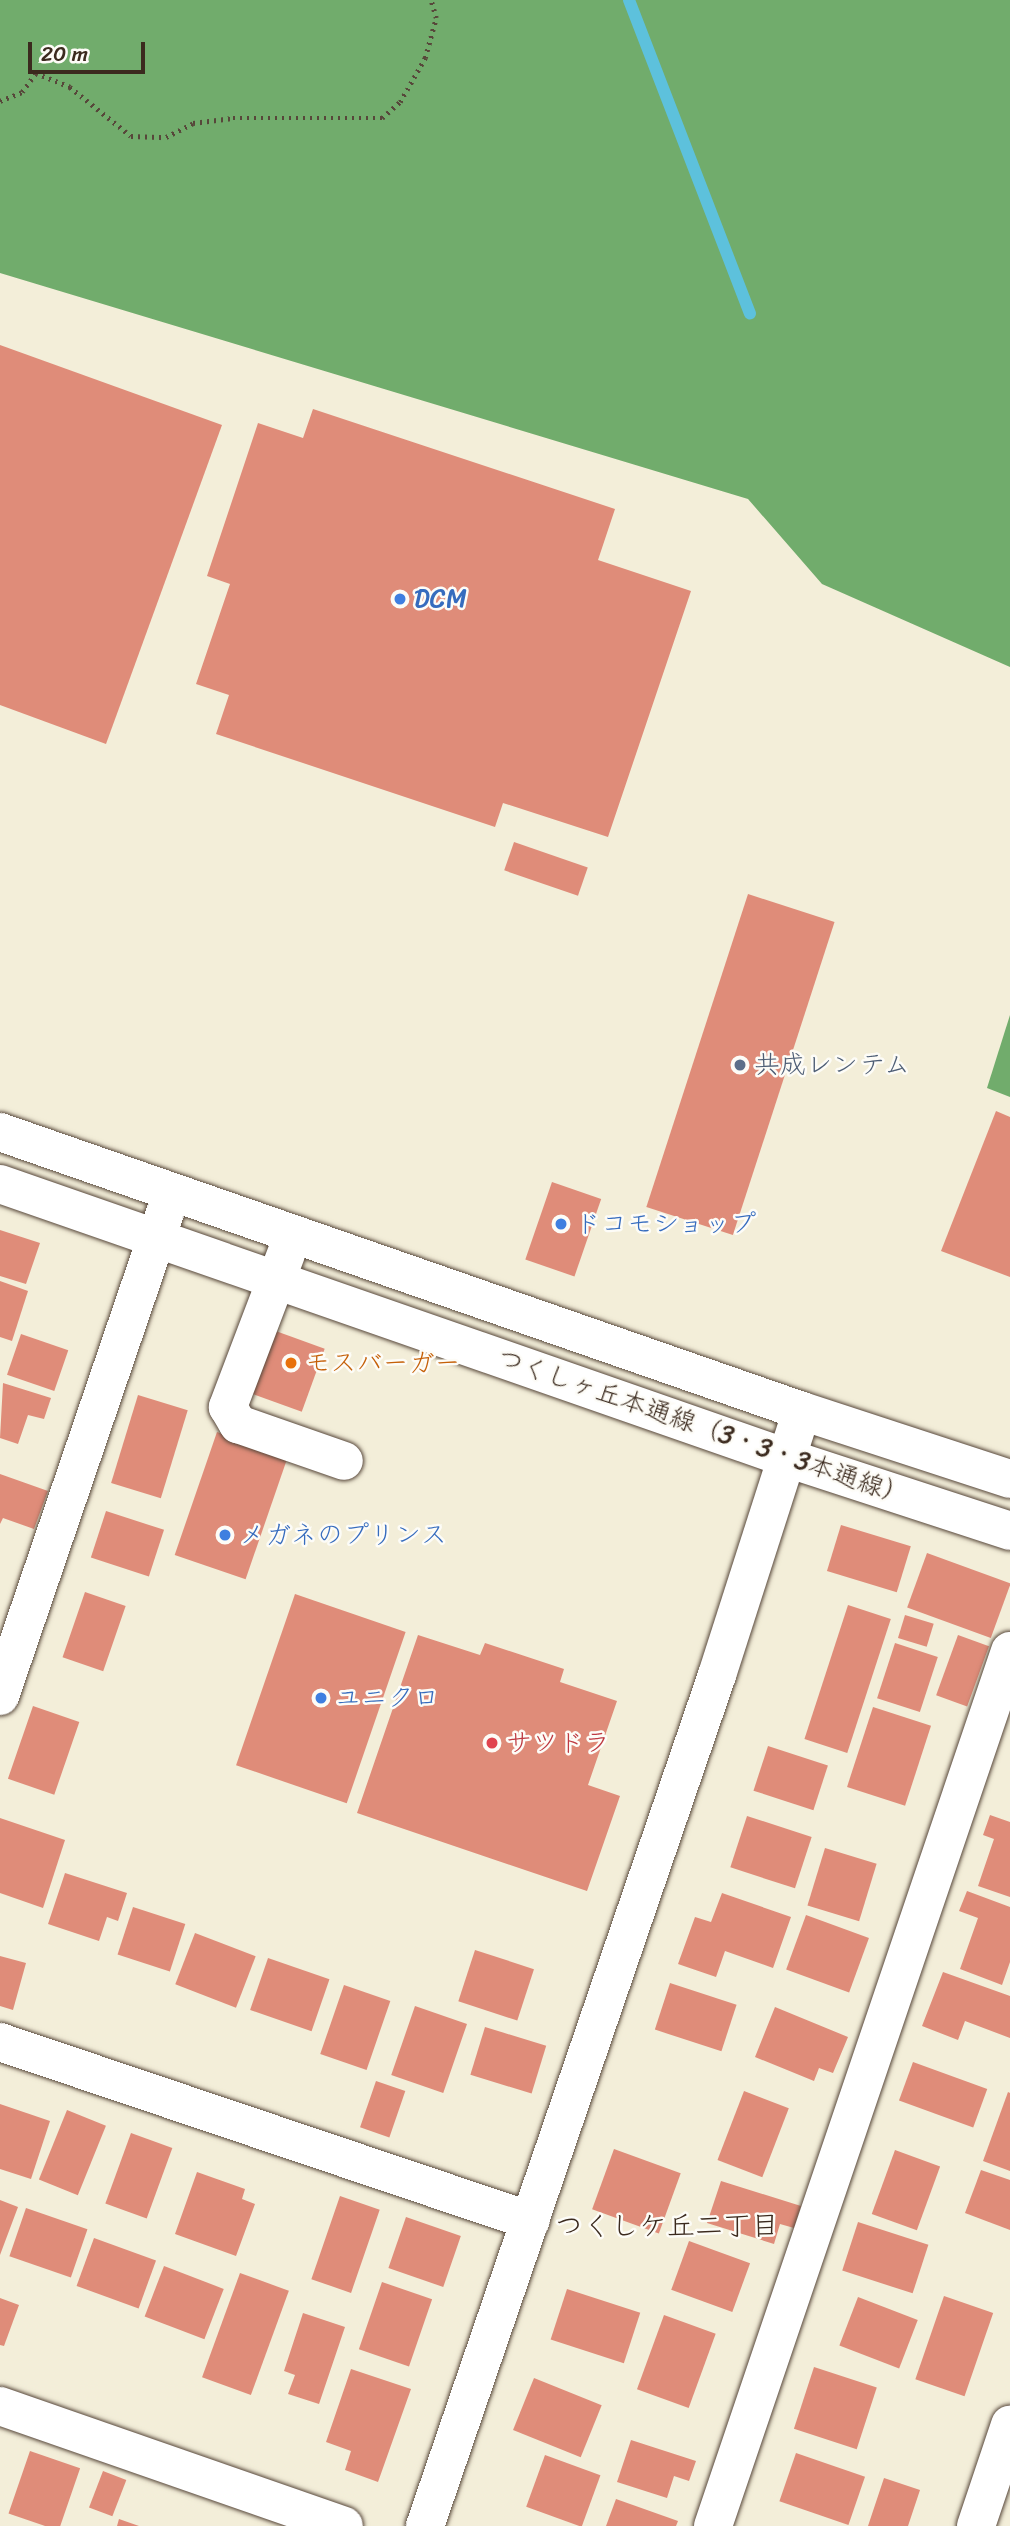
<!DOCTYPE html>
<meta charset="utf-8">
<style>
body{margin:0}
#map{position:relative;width:1010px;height:2526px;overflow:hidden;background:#f3eed9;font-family:Sriracha,"Klee One",sans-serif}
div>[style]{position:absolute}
.forest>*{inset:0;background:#71ac6c}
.stream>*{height:12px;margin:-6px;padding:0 6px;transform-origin:6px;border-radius:6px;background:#5dc1dc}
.building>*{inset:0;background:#df8c79;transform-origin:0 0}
.path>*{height:4.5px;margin-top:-2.25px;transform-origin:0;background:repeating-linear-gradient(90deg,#57473a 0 2px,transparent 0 7px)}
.roads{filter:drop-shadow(0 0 2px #57473a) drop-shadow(0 0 2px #57473a)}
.minor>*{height:38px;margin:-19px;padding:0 19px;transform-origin:19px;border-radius:19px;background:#fff}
.dots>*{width:19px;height:19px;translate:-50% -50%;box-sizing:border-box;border:4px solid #fdfcf7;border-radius:50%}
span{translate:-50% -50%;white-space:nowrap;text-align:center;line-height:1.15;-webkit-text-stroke:5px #fdfcf7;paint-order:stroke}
.shop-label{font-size:26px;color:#366cbe}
.left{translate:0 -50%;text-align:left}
.service-label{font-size:26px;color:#4e5e75}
.food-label{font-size:26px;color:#c56008}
.street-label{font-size:26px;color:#3b2a1e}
.health-label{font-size:26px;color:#be3a42}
.neighbourhood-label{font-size:28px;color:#3b2a1e}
.scale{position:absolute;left:28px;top:42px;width:117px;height:32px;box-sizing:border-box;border:4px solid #3b2a1e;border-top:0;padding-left:9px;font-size:21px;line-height:24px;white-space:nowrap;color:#3b2a1e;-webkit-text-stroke:5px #fdfcf7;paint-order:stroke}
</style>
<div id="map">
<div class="forest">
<div style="clip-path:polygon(0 0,1010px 0,1010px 667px,822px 584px,748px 499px,0 273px)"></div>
<div style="clip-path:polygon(1010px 1015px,1010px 1097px,987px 1088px)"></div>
</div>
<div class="stream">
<div style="left:629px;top:0;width:336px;rotate:68.9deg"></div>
</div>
<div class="building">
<div style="clip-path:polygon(0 345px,222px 425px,106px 744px,0 705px)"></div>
<div style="clip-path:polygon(313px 409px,615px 509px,598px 560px,691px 591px,608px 837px,503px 803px,495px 827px,216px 734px,229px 695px,196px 684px,230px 584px,207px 576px,258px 423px,303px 438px)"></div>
<div style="left:514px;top:842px;width:78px;height:30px;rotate:19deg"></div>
<div style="left:748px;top:894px;width:91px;height:329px;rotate:18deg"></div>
<div style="clip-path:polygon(996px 1111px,1010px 1117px,1010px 1277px,941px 1251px)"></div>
<div style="left:552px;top:1182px;width:52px;height:82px;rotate:19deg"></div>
<div style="clip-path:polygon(0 1230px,40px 1243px,26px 1284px,0 1276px)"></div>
<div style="clip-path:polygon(0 1281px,28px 1291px,12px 1341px,0 1337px)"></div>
<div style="left:273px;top:1330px;width:55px;height:67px;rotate:20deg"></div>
<div style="left:21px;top:1334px;width:50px;height:43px;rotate:19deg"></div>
<div style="clip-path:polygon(3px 1383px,51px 1398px,44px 1419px,28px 1415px,18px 1444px,0 1438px)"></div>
<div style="left:138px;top:1395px;width:52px;height:92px;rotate:17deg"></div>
<div style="left:217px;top:1432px;width:75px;height:130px;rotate:19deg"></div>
<div style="clip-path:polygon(0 1474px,48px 1491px,34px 1529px,3px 1518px,0 1524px)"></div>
<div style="left:106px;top:1511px;width:61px;height:49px;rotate:18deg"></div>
<div style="left:841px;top:1525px;width:73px;height:48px;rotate:17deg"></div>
<div style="left:927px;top:1553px;width:89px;height:58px;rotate:20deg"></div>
<div style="left:85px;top:1592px;width:43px;height:69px;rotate:19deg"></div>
<div style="left:295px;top:1594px;width:117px;height:181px;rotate:19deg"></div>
<div style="left:848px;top:1605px;width:45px;height:141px;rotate:18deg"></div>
<div style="left:905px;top:1615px;width:30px;height:24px;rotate:17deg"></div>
<div style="clip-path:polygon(418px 1635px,480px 1655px,485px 1643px,564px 1669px,560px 1682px,617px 1701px,588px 1785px,620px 1796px,587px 1891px,357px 1813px)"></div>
<div style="left:958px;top:1635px;width:33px;height:64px;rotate:20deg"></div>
<div style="left:895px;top:1643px;width:45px;height:58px;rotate:18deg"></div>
<div style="left:33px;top:1706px;width:49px;height:77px;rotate:19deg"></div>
<div style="left:873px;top:1707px;width:61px;height:84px;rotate:18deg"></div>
<div style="left:768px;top:1746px;width:63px;height:47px;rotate:18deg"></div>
<div style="clip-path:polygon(990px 1815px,1010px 1822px,1010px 1897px,978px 1886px,994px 1839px,983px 1835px)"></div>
<div style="left:747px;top:1816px;width:68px;height:54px;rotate:18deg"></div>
<div style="clip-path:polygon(0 1818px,65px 1840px,43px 1908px,0 1893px)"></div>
<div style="left:825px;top:1848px;width:54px;height:60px;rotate:17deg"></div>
<div style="clip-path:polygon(65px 1873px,127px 1893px,118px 1921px,107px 1917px,99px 1941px,48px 1924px)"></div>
<div style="clip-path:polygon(967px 1891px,1010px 1907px,1010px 1962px,1002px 1985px,960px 1969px,978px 1918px,959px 1911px)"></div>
<div style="clip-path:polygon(722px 1893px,791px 1917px,773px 1968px,725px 1951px,716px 1977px,678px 1964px,695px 1917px,711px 1922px)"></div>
<div style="left:133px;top:1907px;width:55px;height:50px;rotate:18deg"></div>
<div style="left:806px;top:1915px;width:67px;height:58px;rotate:20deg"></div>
<div style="left:195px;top:1933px;width:65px;height:55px;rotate:21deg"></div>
<div style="left:475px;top:1950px;width:62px;height:54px;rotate:18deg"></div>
<div style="clip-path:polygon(0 1956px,26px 1963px,13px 2010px,0 2006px)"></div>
<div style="left:268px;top:1958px;width:65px;height:55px;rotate:19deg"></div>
<div style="clip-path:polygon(943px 1972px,1010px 1996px,1010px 2038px,965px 2021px,958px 2040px,922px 2026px)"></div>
<div style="left:670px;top:1983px;width:70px;height:49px;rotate:18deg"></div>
<div style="left:344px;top:1985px;width:49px;height:73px;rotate:19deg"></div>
<div style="left:415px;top:2006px;width:55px;height:73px;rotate:19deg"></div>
<div style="clip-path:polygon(775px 2007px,848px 2037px,833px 2073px,819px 2068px,814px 2081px,755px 2057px)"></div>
<div style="left:485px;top:2027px;width:64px;height:50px;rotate:17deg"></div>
<div style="left:913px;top:2062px;width:79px;height:41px;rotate:20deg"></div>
<div style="left:376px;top:2081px;width:31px;height:49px;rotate:19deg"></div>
<div style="left:744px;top:2091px;width:48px;height:74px;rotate:21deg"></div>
<div style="clip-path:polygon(1008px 2092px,1010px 2093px,1010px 2171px,983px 2161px)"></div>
<div style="clip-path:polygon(0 2104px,50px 2121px,31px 2179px,0 2169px)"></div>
<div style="left:67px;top:2110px;width:42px;height:75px;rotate:22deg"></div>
<div style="left:131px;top:2133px;width:44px;height:75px;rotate:20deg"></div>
<div style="left:614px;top:2149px;width:71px;height:64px;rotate:20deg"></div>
<div style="left:895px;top:2150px;width:48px;height:68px;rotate:20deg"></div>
<div style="clip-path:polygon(981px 2170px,1010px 2180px,1010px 2230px,965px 2213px)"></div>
<div style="clip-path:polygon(197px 2172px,245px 2189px,242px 2199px,255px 2204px,236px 2256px,175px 2234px)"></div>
<div style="clip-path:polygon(721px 2181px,801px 2206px,794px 2228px,780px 2224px,774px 2244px,707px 2223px)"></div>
<div style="left:340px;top:2196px;width:42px;height:88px;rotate:19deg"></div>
<div style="clip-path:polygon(0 2200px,18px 2207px,0 2255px)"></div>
<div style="left:26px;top:2208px;width:65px;height:51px;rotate:19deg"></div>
<div style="left:406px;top:2217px;width:58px;height:54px;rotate:19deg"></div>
<div style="left:858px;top:2222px;width:74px;height:51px;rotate:18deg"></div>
<div style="left:94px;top:2238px;width:66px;height:51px;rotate:20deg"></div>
<div style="left:689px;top:2241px;width:65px;height:52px;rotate:20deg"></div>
<div style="left:164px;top:2266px;width:64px;height:54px;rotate:21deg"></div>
<div style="left:240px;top:2273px;width:52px;height:111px;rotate:20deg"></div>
<div style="left:382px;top:2282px;width:53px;height:71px;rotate:19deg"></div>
<div style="left:567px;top:2289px;width:77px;height:53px;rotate:18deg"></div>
<div style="left:944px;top:2296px;width:52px;height:88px;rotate:19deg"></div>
<div style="left:858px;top:2297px;width:64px;height:52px;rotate:21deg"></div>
<div style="clip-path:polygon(0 2298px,19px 2305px,4px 2346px,0 2345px)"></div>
<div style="clip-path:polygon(303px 2313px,345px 2327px,319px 2404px,288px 2394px,295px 2375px,284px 2371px)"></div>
<div style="left:664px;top:2315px;width:55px;height:79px;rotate:20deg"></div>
<div style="left:814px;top:2367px;width:66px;height:65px;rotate:18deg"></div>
<div style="clip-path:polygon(351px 2369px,411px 2389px,378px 2482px,345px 2470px,351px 2451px,326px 2442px)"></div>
<div style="left:534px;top:2378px;width:73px;height:56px;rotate:22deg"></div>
<div style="clip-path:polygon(631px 2440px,696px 2461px,689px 2481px,674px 2476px,667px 2498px,617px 2482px)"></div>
<div style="left:30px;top:2451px;width:53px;height:66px;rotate:19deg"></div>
<div style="left:796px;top:2453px;width:73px;height:51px;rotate:19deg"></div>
<div style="left:545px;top:2455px;width:59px;height:55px;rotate:20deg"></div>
<div style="left:103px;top:2471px;width:25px;height:39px;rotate:21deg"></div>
<div style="clip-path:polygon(884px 2478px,920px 2490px,908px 2526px,868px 2526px)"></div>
<div style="clip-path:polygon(616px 2499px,678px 2521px,676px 2526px,606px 2526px)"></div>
<div style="clip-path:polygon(119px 2519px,139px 2526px,117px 2526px)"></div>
</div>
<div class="path">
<div style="left:0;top:101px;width:24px;rotate:-22deg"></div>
<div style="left:22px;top:92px;width:24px;rotate:-54deg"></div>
<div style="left:36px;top:73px;width:37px;rotate:22deg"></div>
<div style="left:70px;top:87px;width:78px;rotate:38.8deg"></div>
<div style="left:131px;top:136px;width:35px;rotate:2deg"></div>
<div style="left:166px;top:137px;width:30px;rotate:-27deg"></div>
<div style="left:193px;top:123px;width:40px;rotate:-7.1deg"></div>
<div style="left:233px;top:118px;width:149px"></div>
<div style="left:382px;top:118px;width:24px;rotate:-42deg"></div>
<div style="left:400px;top:102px;width:51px;rotate:-60.4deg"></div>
<div style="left:425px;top:58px;width:41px;rotate:-74.6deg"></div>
<div style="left:436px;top:18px;width:19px;rotate:-106deg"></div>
</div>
<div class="roads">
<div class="minor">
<div style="left:0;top:1132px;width:849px;rotate:19.18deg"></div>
<div style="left:802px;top:1411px;width:219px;rotate:18.1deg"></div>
<div style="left:0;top:1184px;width:833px;rotate:19.2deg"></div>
<div style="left:787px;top:1458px;width:235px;rotate:18.1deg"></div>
<div style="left:286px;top:1254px;width:164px;rotate:110.8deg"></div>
<div style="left:228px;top:1407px;width:20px;rotate:60deg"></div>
<div style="left:238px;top:1424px;width:112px;rotate:19.2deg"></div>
<div style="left:0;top:1696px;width:510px;rotate:-71.14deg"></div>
<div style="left:0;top:2042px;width:560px;rotate:18.63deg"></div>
<div style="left:0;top:2406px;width:364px;rotate:19.2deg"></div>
<div style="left:425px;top:2526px;width:900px;rotate:-71.06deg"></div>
<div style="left:717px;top:1675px;width:277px;rotate:-72.2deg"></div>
<div style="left:713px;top:2526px;width:924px;rotate:-71.25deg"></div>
<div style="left:976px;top:2526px;width:107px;rotate:-71.4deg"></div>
</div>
</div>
<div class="dots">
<div style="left:400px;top:599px;background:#3f7fe0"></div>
<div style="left:740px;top:1065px;background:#5c6f8a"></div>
<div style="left:561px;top:1224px;background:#3f7fe0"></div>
<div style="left:291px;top:1363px;background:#e8710a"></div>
<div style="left:225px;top:1535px;background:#3f7fe0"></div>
<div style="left:321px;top:1698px;background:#3f7fe0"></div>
<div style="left:492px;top:1743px;background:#e0444e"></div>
</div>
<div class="shop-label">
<span class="left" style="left:414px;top:599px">DCM</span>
<span class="left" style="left:575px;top:1224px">ドコモショップ</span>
<span class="left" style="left:239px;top:1535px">メガネのプリンス</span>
<span class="left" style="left:335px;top:1698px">ユニクロ</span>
</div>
<div class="service-label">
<span class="left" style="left:754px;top:1065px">共成レンテム</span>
</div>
<div class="food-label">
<span class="left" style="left:305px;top:1363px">モスバーガー</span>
</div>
<div class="street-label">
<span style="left:703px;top:1427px;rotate:19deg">つくしヶ丘本通線（3・3・3本通線）</span>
</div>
<div class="health-label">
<span class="left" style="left:506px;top:1743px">サツドラ</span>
</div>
<div class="neighbourhood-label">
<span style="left:667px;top:2226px">つくしケ丘二丁目</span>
</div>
<div class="scale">20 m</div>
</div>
